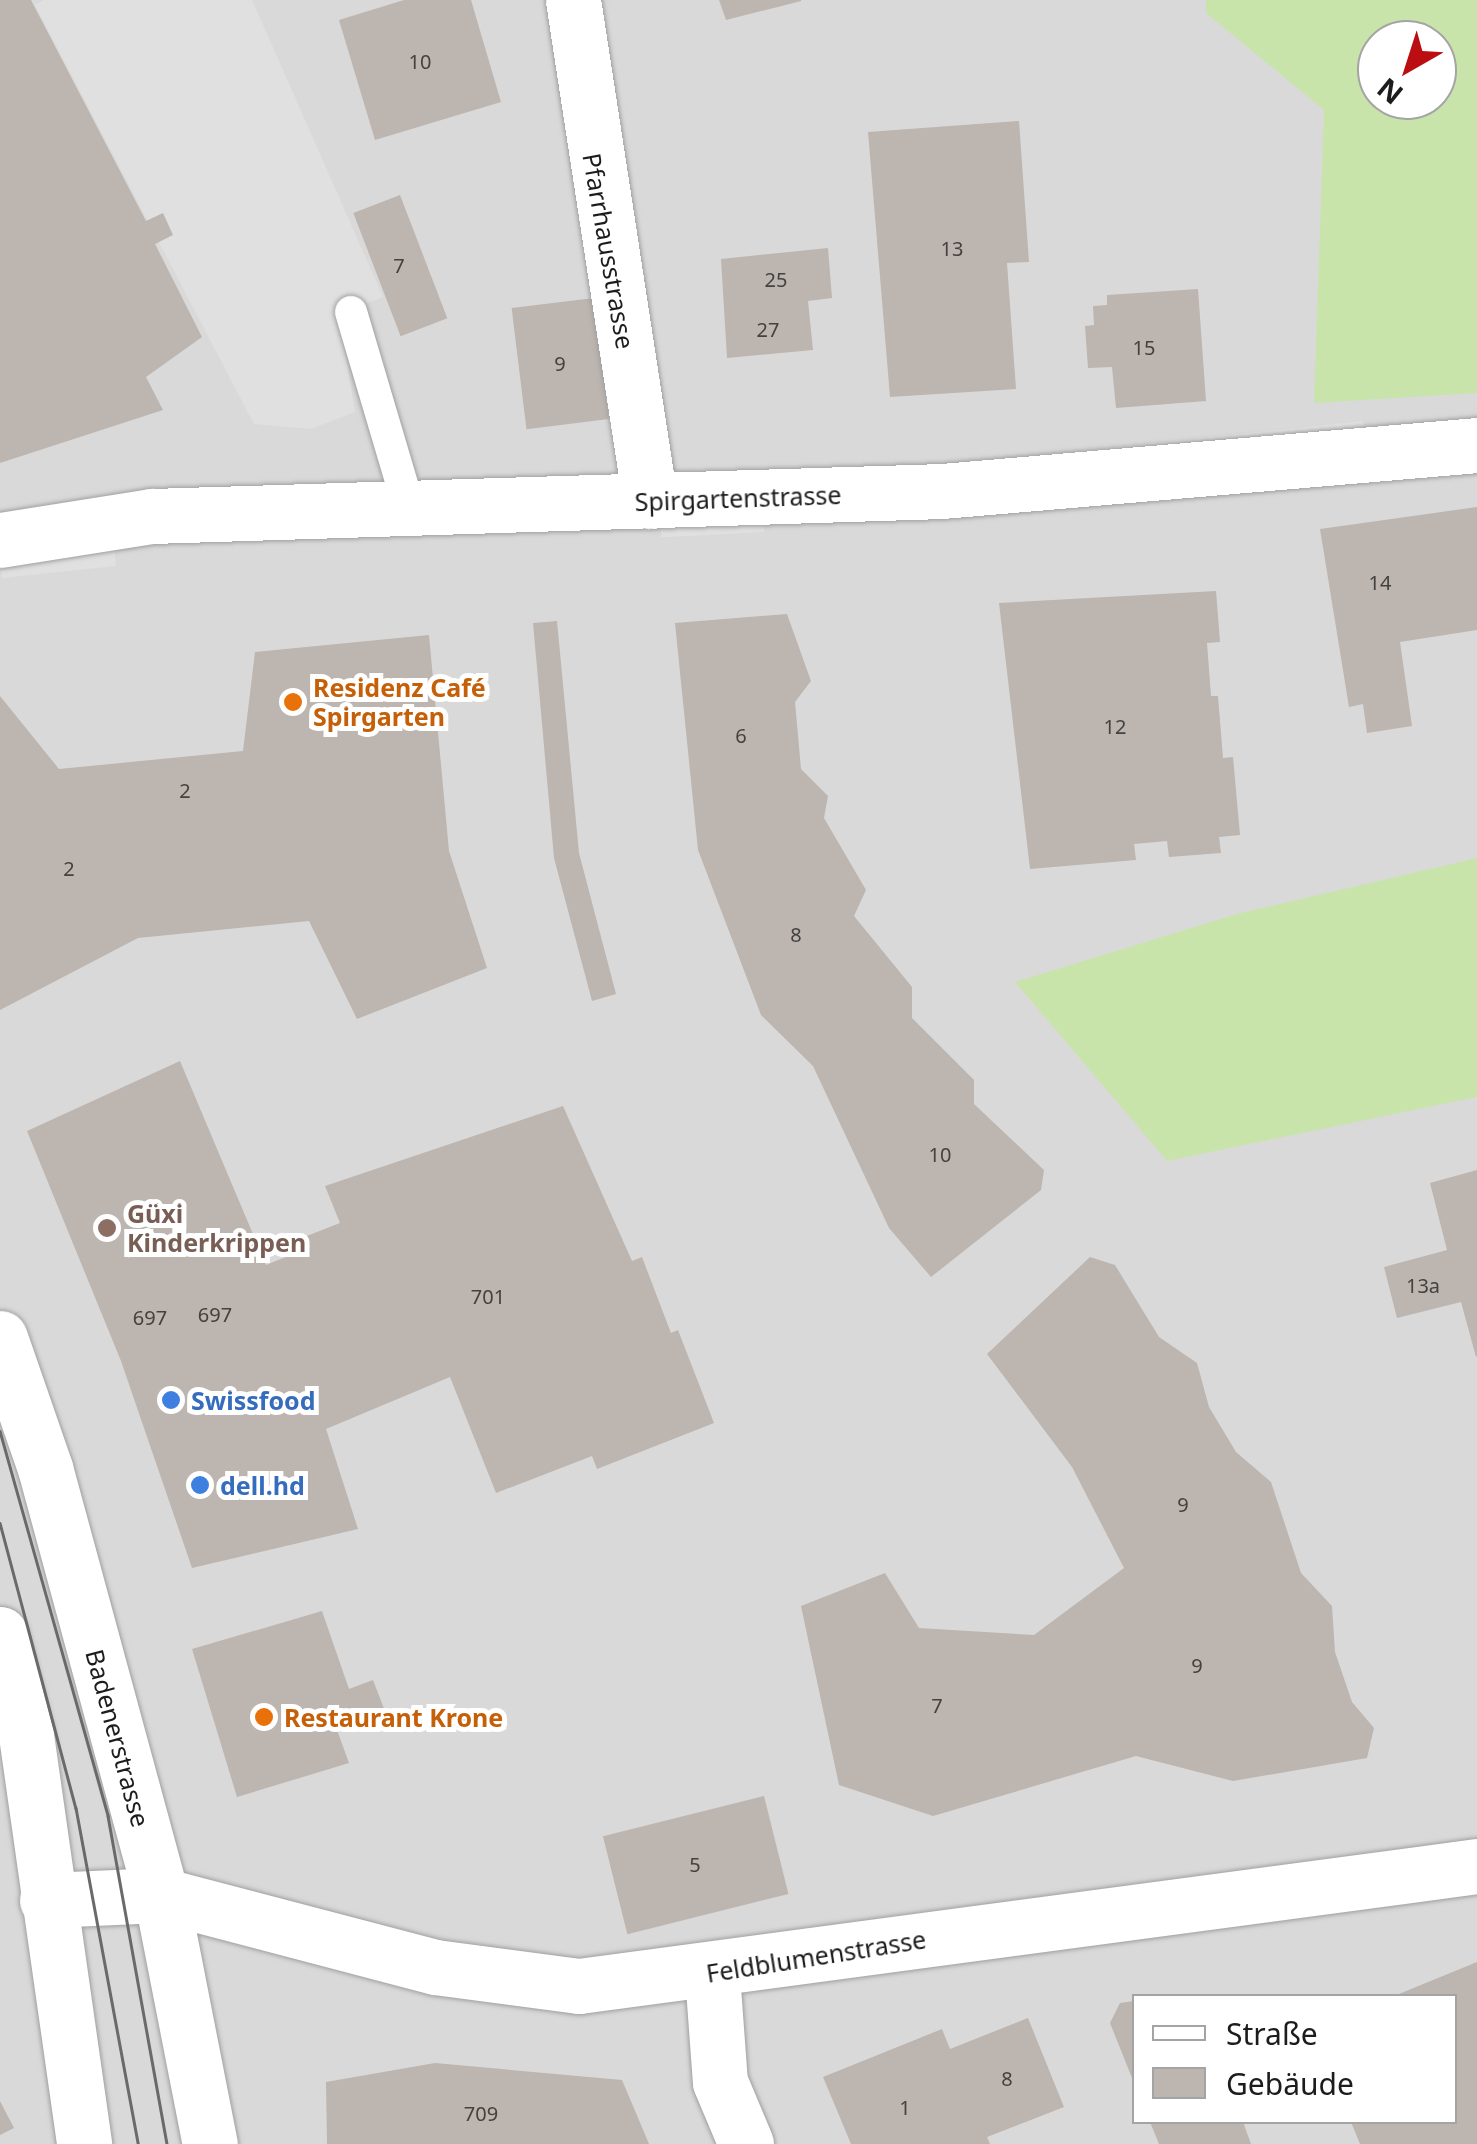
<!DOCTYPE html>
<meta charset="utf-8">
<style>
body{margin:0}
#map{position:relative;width:1477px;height:2144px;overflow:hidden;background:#ede9e2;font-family:"Noto Sans",sans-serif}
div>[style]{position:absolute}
.residential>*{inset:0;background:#dad9d9}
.grass>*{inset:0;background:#c8e4ab}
.parking>*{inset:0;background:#e0e0e0;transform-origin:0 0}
.building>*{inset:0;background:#bdb5af;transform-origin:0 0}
.roads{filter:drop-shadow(0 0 2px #a0a0a0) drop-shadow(0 0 2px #a0a0a0)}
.service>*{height:32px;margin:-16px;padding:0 16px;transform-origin:16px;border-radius:16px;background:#fff}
.minor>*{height:55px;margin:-27.5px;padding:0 27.5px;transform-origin:27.5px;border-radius:27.5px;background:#fff}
.tertiary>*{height:55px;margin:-27.5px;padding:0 27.5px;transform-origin:27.5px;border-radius:27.5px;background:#fff}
.tram>*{height:2.5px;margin:-1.25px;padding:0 1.25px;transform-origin:1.25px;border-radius:1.25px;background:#6a6a6a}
.dots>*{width:28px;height:28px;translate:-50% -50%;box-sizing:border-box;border:5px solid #fff;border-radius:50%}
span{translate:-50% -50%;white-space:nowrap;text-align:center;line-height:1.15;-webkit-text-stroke:10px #fff;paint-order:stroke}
.number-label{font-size:20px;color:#444241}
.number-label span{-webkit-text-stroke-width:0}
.street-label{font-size:25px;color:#1c1c1c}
.food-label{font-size:25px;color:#c56008;font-weight:700}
.left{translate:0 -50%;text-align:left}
.education-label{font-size:25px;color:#785e54;font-weight:700}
.shop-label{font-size:25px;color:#366cbe;font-weight:700}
.legend{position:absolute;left:1132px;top:1994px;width:325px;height:130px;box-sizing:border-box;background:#fff;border:2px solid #a4a4a4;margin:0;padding:12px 18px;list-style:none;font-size:30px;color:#1c1c1c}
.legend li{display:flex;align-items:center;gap:20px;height:50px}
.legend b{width:50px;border:2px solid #a4a4a4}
.north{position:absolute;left:1357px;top:20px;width:100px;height:100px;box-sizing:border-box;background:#fff;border:2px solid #a4a4a4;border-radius:50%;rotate:219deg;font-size:28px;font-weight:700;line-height:40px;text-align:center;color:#1c1c1c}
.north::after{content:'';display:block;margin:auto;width:35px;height:45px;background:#ba0e11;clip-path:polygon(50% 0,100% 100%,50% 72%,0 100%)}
</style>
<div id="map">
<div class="residential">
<div style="clip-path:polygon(evenodd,0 0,1477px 0,1477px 2144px,0 2144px,0 0,1377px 40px,1437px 40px,1437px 100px,1377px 100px,1377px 40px,0 0,1134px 1996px,1454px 1996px,1454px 2122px,1134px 2122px,1134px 1996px)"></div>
</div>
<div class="grass">
<div style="clip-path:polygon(evenodd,1206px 0,1477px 0,1477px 393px,1314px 403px,1324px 110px,1206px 13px,1206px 0,1377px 40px,1437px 40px,1437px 100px,1377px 100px,1377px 40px)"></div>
<div style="clip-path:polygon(1477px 858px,1477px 1097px,1167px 1161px,1015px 982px,1237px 914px)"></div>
</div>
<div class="parking">
<div style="clip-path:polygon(44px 0,252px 0,383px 297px,339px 314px,355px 412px,311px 429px,254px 424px,35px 5px)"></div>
<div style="left:1363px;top:421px;width:19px;height:352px;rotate:84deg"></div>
<div style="left:763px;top:511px;width:21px;height:103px;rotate:87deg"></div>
<div style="left:114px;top:546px;width:20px;height:115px;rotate:84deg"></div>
</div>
<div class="building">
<div style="clip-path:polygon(0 0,31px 0,146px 221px,163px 213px,173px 235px,155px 244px,202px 337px,146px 377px,163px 410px,0 463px)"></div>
<div style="clip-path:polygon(404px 0,471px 0,501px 102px,375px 140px,339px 20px)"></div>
<div style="clip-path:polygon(719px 0,801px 0,801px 1px,726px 20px)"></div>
<div style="clip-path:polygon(1019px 121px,1029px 262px,1007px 263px,1016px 389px,890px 397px,868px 132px)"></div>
<div style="left:400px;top:195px;width:132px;height:50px;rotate:69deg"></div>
<div style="clip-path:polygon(828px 248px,832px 298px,808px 301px,813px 350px,727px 358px,721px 259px)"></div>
<div style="clip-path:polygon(1198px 289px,1206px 401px,1116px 408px,1112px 367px,1088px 368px,1085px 326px,1094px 325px,1093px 306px,1107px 305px,1107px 295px)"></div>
<div style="left:594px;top:298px;width:122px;height:83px;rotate:83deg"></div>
<div style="clip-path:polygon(1477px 507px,1477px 630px,1400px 642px,1412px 726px,1367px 733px,1363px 704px,1349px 707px,1320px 529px)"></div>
<div style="clip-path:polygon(1216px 591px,1220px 642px,1207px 643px,1211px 696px,1218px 696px,1223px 758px,1233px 757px,1240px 835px,1219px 837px,1221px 853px,1169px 857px,1167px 841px,1134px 844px,1136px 860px,1030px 869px,999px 603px)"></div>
<div style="clip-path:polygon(787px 614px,811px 681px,795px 702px,801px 769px,828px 796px,824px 818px,866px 890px,854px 916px,912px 987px,912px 1018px,974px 1080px,974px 1104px,1044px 1170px,1041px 1190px,931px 1277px,889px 1228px,813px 1066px,761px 1015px,698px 850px,675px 623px)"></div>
<div style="clip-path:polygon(557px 621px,579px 853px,616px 994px,592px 1001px,554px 858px,533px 623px)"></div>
<div style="clip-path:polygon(429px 635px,449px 851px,487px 968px,357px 1019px,309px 921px,138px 938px,0 1010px,0 696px,59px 769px,243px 751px,255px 652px)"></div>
<div style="clip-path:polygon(180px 1061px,266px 1265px,303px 1250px,299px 1239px,340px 1223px,325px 1186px,563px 1106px,632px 1261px,642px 1257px,671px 1333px,678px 1330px,714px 1423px,597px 1469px,592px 1456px,496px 1493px,450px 1377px,326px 1429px,358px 1529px,192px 1568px,121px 1361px,27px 1131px)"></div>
<div style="clip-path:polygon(1477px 1170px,1477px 1356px,1476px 1357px,1461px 1302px,1397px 1318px,1384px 1267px,1447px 1250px,1430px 1183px)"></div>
<div style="clip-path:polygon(1090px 1257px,1115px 1265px,1159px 1337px,1197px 1363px,1209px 1407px,1236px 1452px,1271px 1482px,1301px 1573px,1332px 1606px,1335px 1652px,1352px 1702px,1374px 1728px,1367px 1758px,1233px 1781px,1136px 1756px,933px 1816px,839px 1785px,801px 1606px,885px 1573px,919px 1628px,1034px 1635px,1124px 1568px,1072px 1467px,987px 1354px)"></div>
<div style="clip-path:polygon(322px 1611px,349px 1689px,373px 1680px,386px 1714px,337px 1730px,349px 1763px,237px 1797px,192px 1649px)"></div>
<div style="left:764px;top:1796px;width:101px;height:166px;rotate:76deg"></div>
<div style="clip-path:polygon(1477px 1962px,1477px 2144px,1360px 2144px,1351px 2122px,1454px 2122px,1454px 1996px,1394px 1996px)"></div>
<div style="clip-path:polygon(1134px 2001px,1134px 2083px,1110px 2023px,1120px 2003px)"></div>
<div style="clip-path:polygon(1028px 2018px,1064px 2107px,987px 2137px,990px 2144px,851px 2144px,823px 2077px,942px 2029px,950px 2049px)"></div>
<div style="clip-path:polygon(435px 2063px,622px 2080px,649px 2144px,327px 2144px,326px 2082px)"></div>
<div style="clip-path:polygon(0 2101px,14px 2128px,0 2135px)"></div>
<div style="clip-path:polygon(1150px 2122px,1243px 2122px,1251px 2144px,1159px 2144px)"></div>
</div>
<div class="roads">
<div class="service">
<div style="left:351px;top:312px;width:200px;rotate:73.5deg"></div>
</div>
<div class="minor">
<div style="left:573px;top:0;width:507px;rotate:81.26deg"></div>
<div style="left:0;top:540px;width:154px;rotate:-9deg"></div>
<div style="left:152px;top:516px;width:790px;rotate:-1.81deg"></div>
<div style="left:942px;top:491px;width:537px;rotate:-4.91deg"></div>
<div style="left:161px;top:1895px;width:283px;rotate:14.7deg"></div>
<div style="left:435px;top:1967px;width:145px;rotate:7.5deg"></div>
<div style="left:579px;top:1986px;width:906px;rotate:-7.61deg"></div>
<div style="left:712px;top:1974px;width:108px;rotate:85.8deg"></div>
<div style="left:720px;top:2082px;width:67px;rotate:67.2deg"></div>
</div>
<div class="tertiary">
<div style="left:0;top:1338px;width:138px;rotate:70.9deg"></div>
<div style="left:45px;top:1468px;width:442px;rotate:74.8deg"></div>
<div style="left:161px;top:1895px;width:254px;rotate:78.9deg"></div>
<div style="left:0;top:1634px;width:104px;rotate:75.6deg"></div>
<div style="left:26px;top:1735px;width:413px;rotate:81.9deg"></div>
<div style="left:47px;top:1900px;width:114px;rotate:-2.5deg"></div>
</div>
</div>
<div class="tram">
<div style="left:0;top:1431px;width:400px;rotate:74.3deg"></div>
<div style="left:108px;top:1816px;width:333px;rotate:79.8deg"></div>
<div style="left:0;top:1523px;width:295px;rotate:75.1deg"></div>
<div style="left:76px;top:1808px;width:342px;rotate:79.5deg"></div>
</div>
<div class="dots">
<div style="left:293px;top:702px;background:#e8710a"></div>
<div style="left:107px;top:1228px;background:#8d6e63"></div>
<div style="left:171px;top:1400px;background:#3f7fe0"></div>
<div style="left:200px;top:1485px;background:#3f7fe0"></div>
<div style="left:264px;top:1717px;background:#e8710a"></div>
</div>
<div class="number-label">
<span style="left:420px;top:61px">10</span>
<span style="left:952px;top:248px">13</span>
<span style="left:399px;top:265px">7</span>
<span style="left:776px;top:279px">25</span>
<span style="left:768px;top:329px">27</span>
<span style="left:1144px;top:347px">15</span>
<span style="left:560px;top:363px">9</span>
<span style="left:1380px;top:582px">14</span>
<span style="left:1115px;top:726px">12</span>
<span style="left:741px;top:735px">6</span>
<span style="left:185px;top:790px">2</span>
<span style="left:69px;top:868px">2</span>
<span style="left:796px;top:934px">8</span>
<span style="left:940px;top:1154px">10</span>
<span style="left:1423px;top:1285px">13a</span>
<span style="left:488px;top:1296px">701</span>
<span style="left:215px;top:1314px">697</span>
<span style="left:150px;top:1317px">697</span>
<span style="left:1183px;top:1504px">9</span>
<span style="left:1197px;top:1665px">9</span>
<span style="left:937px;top:1705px">7</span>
<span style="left:695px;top:1864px">5</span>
<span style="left:1007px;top:2078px">8</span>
<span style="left:905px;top:2107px">1</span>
<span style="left:481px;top:2113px">709</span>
</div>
<div class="street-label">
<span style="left:609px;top:251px;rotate:80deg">Pfarrhausstrasse</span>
<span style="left:738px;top:498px;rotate:-2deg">Spirgartenstrasse</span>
<span style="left:118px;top:1738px;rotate:75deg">Badenerstrasse</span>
<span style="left:816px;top:1956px;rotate:-9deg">Feldblumenstrasse</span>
</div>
<div class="food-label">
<span class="left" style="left:313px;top:702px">Residenz Café<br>Spirgarten</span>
<span class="left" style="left:284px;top:1717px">Restaurant Krone</span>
</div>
<div class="education-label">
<span class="left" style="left:127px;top:1228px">Güxi<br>Kinderkrippen</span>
</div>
<div class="shop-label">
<span class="left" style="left:191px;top:1400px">Swissfood</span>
<span class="left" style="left:220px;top:1485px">dell.hd</span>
</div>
<ul class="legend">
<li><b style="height:12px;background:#fff"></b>Straße</li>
<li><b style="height:28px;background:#bdb5af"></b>Gebäude</li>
</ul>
<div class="north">N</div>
</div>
